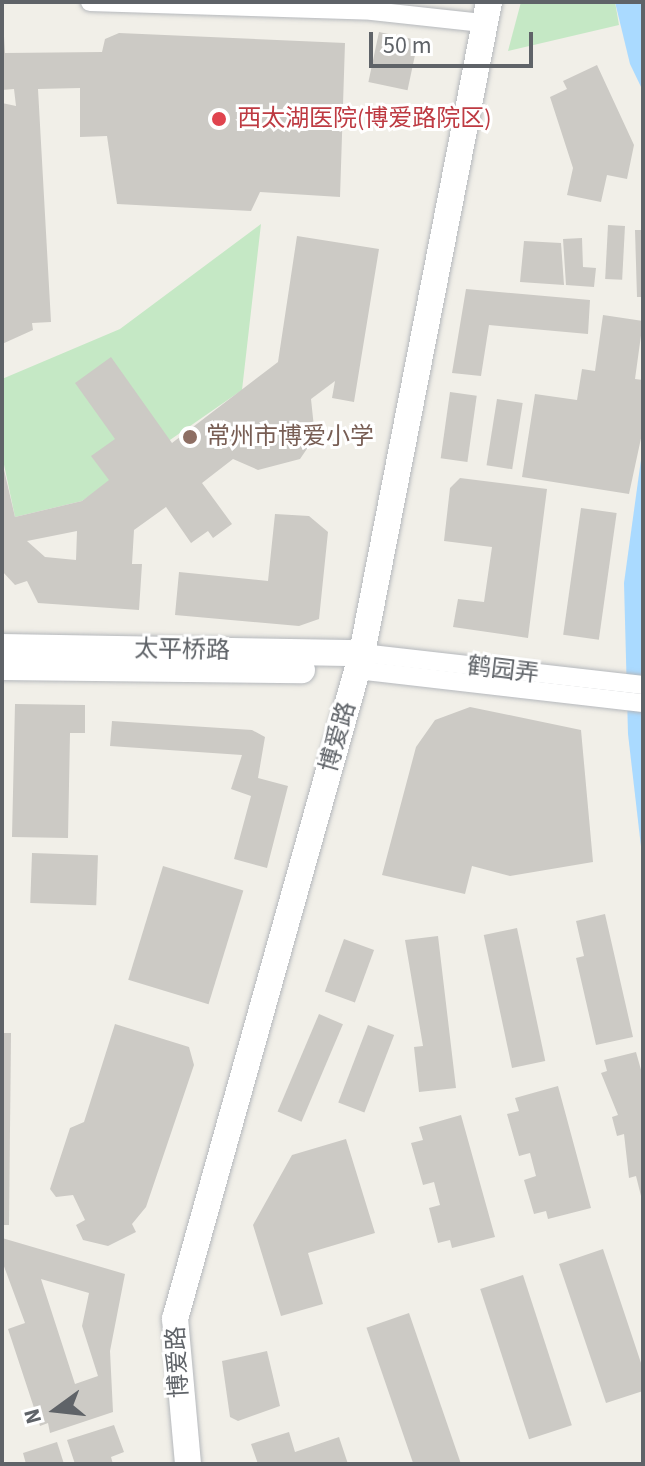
<!DOCTYPE html>
<meta charset="utf-8">
<style>
body{margin:0}
#map{position:relative;width:645px;height:1466px;overflow:hidden;background:#f1efe8;font-family:"Source Sans 3","Noto Sans SC",sans-serif}
div>[style]{position:absolute}
.green>*{inset:0;background:#c5e8c5}
.water>*{inset:0;background:#aadaff}
.building>*{inset:0;background:#cccac5;transform-origin:0 0}
.roads{filter:drop-shadow(0 0 2px #b5b8bc) drop-shadow(0 0 2px #b5b8bc)}
.street>*{height:18px;margin:-9px;padding:0 9px;transform-origin:9px;border-radius:9px;background:#fff}
.secondary>*{height:26px;margin:-13px;padding:0 13px;transform-origin:13px;border-radius:13px;background:#fff}
.dots>*{width:22px;height:22px;translate:-50% -50%;box-sizing:border-box;border:4px solid #fff;border-radius:50%}
span{translate:-50% -50%;white-space:nowrap;text-align:center;line-height:1.15;-webkit-text-stroke:6px #fff;paint-order:stroke}
.health-label{font-size:24px;color:#be3a42}
.left{translate:0 -50%;text-align:left}
.education-label{font-size:24px;color:#785e54}
.street-label{font-size:24px;color:#5f6368}
.frame{position:absolute;inset:0;border:4px solid #5f6368;pointer-events:none}
.north{position:absolute;left:16px;top:1370px;width:80px;height:80px;-webkit-text-stroke:6px #fff;paint-order:stroke;rotate:255deg;font-size:22px;font-weight:700;line-height:32px;text-align:center;color:#5f6368}
.north::after{content:'';display:block;margin:auto;width:28px;height:36px;background:#5f6368;clip-path:polygon(50% 0,100% 100%,50% 72%,0 100%)}
.scale{position:absolute;left:369px;top:32px;width:164px;height:36px;box-sizing:border-box;border:4px solid #5f6368;border-top:0;padding-left:10px;font-size:24px;line-height:28px;white-space:nowrap;color:#5f6368;-webkit-text-stroke:6px #fff;paint-order:stroke}
</style>
<div id="map">
<div class="green">
<div style="clip-path:polygon(521px 2px,615px 2px,619px 25px,508px 51px)"></div>
<div style="clip-path:polygon(261px 224px,242px 390px,82px 501px,15px 517px,2px 455px,2px 379px,120px 329px)"></div>
</div>
<div class="water">
<div style="clip-path:polygon(615px 2px,643px 2px,643px 91px,630px 64px)"></div>
<div style="clip-path:polygon(643px 445px,643px 864px,628px 734px,624px 583px)"></div>
</div>
<div class="building">
<div style="clip-path:polygon(2px 2px,5px 53px,102px 52px,105px 39px,119px 33px,345px 43px,340px 197px,260px 192px,251px 211px,117px 204px,107px 136px,80px 137px,80px 88px,38px 89px,51px 322px,32px 323px,33px 330px,2px 344px,2px 103px,16px 106px,14px 89px,2px 90px)"></div>
<div style="left:379px;top:32px;width:40px;height:51px;rotate:12deg"></div>
<div style="clip-path:polygon(597px 65px,634px 145px,627px 179px,607px 175px,601px 202px,567px 195px,573px 168px,550px 97px,567px 89px,563px 81px)"></div>
<div style="left:608px;top:225px;width:17px;height:54px;rotate:3deg"></div>
<div style="clip-path:polygon(635px 230px,643px 230px,643px 297px,637px 297px)"></div>
<div style="clip-path:polygon(evenodd,297px 236px,379px 249px,354px 402px,332px 398px,335px 381px,311px 399px,315px 437px,300px 459px,258px 470px,233px 459px,202px 483px,232px 524px,213px 538px,208px 531px,191px 543px,166px 507px,134px 530px,132px 564px,142px 564px,139px 610px,38px 603px,27px 581px,15px 585px,2px 571px,2px 461px,15px 517px,82px 501px,109px 480px,91px 456px,115px 439px,75px 383px,111px 357px,172px 443px,278px 362px,297px 236px,77px 531px,76px 560px,45px 557px,27px 541px,77px 531px)"></div>
<div style="clip-path:polygon(582px 238px,583px 267px,596px 268px,594px 287px,566px 285px,563px 239px)"></div>
<div style="clip-path:polygon(524px 241px,561px 243px,564px 285px,520px 282px)"></div>
<div style="clip-path:polygon(466px 289px,590px 300px,588px 334px,489px 325px,481px 376px,452px 373px)"></div>
<div style="clip-path:polygon(603px 315px,643px 321px,635px 379px,643px 380px,643px 429px,629px 494px,522px 477px,535px 394px,577px 400px,582px 369px,595px 371px)"></div>
<div style="left:450px;top:392px;width:27px;height:67px;rotate:8deg"></div>
<div style="left:497px;top:399px;width:26px;height:67px;rotate:9deg"></div>
<div style="clip-path:polygon(460px 478px,547px 489px,528px 638px,453px 627px,458px 599px,484px 602px,492px 547px,444px 541px,450px 488px)"></div>
<div style="left:581px;top:508px;width:36px;height:128px;rotate:8deg"></div>
<div style="clip-path:polygon(275px 514px,309px 516px,328px 532px,319px 619px,299px 626px,175px 615px,179px 572px,268px 581px)"></div>
<div style="clip-path:polygon(15px 704px,85px 705px,85px 733px,70px 733px,68px 838px,12px 837px)"></div>
<div style="clip-path:polygon(470px 707px,581px 730px,593px 862px,510px 876px,472px 866px,465px 894px,382px 875px,416px 747px,435px 720px)"></div>
<div style="clip-path:polygon(112px 721px,252px 730px,265px 737px,258px 778px,288px 786px,267px 868px,234px 859px,251px 796px,231px 789px,242px 755px,110px 746px)"></div>
<div style="left:32px;top:853px;width:66px;height:50px;rotate:2deg"></div>
<div style="left:163px;top:866px;width:84px;height:119px;rotate:17deg"></div>
<div style="clip-path:polygon(605px 914px,633px 1037px,596px 1045px,576px 958px,584px 956px,576px 921px)"></div>
<div style="left:517px;top:928px;width:136px;height:34px;rotate:78deg"></div>
<div style="clip-path:polygon(438px 936px,456px 1088px,419px 1092px,414px 1047px,423px 1046px,405px 940px)"></div>
<div style="left:344px;top:939px;width:32px;height:56px;rotate:20deg"></div>
<div style="left:319px;top:1014px;width:26px;height:106px;rotate:23deg"></div>
<div style="clip-path:polygon(115px 1024px,189px 1047px,194px 1065px,146px 1207px,132px 1224px,136px 1232px,108px 1246px,83px 1240px,76px 1225px,85px 1220px,73px 1195px,56px 1197px,50px 1189px,70px 1128px,84px 1122px)"></div>
<div style="left:368px;top:1025px;width:28px;height:83px;rotate:21deg"></div>
<div style="clip-path:polygon(2px 1033px,11px 1033px,9px 1225px,2px 1225px)"></div>
<div style="clip-path:polygon(636px 1052px,643px 1077px,642px 1200px,636px 1176px,629px 1178px,624px 1134px,617px 1136px,612px 1117px,618px 1115px,601px 1073px,607px 1071px,604px 1060px)"></div>
<div style="clip-path:polygon(558px 1086px,591px 1208px,548px 1219px,546px 1211px,534px 1214px,524px 1180px,536px 1176px,530px 1153px,519px 1156px,507px 1114px,519px 1111px,515px 1098px)"></div>
<div style="clip-path:polygon(461px 1115px,495px 1237px,452px 1248px,450px 1240px,438px 1243px,429px 1208px,440px 1205px,434px 1182px,423px 1185px,411px 1143px,423px 1140px,419px 1127px)"></div>
<div style="clip-path:polygon(346px 1139px,375px 1233px,308px 1253px,323px 1304px,281px 1316px,253px 1225px,292px 1155px)"></div>
<div style="clip-path:polygon(evenodd,2px 1238px,125px 1274px,110px 1351px,113px 1412px,50px 1433px,48px 1423px,40px 1426px,8px 1329px,25px 1323px,2px 1261px,2px 1238px,41px 1279px,89px 1293px,82px 1326px,98px 1376px,75px 1384px,41px 1279px)"></div>
<div style="clip-path:polygon(603px 1249px,643px 1369px,643px 1391px,606px 1403px,559px 1264px)"></div>
<div style="left:523px;top:1275px;width:158px;height:45px;rotate:72deg"></div>
<div style="left:409px;top:1313px;width:159px;height:45px;rotate:71deg"></div>
<div style="clip-path:polygon(267px 1351px,280px 1406px,238px 1421px,230px 1417px,222px 1361px)"></div>
<div style="clip-path:polygon(114px 1425px,124px 1452px,111px 1457px,113px 1464px,75px 1464px,67px 1440px)"></div>
<div style="clip-path:polygon(289px 1432px,295px 1452px,339px 1437px,348px 1464px,258px 1464px,251px 1444px)"></div>
<div style="clip-path:polygon(57px 1442px,64px 1464px,26px 1464px,23px 1453px)"></div>
</div>
<div class="roads">
<div class="street">
<div style="left:90px;top:2px;width:282px;rotate:1.8deg"></div>
<div style="left:372px;top:11px;width:111px;rotate:6.2deg"></div>
<div style="left:362px;top:653px;width:283px;rotate:6.5deg"></div>
<div style="left:357px;top:670px;width:288px;rotate:6.6deg"></div>
</div>
<div class="secondary">
<div style="left:2px;top:647px;width:360px;rotate:1deg"></div>
<div style="left:2px;top:667px;width:300px;rotate:0.6deg"></div>
<div style="left:188px;top:1464px;width:146px;rotate:-95.1deg"></div>
<div style="left:175px;top:1319px;width:692px;rotate:-74.32deg"></div>
<div style="left:362px;top:653px;width:663px;rotate:-78.96deg"></div>
</div>
</div>
<div class="dots">
<div style="left:219px;top:119px;background:#e0444e"></div>
<div style="left:190px;top:437px;background:#8d6e63"></div>
</div>
<div class="health-label">
<span class="left" style="left:237px;top:119px">西太湖医院(博爱路院区)</span>
</div>
<div class="education-label">
<span class="left" style="left:206px;top:437px">常州市博爱小学</span>
</div>
<div class="street-label">
<span style="left:182px;top:650px;rotate:1deg">太平桥路</span>
<span style="left:503px;top:670px;rotate:7deg">鹤园弄</span>
<span style="left:338px;top:737px;rotate:-74deg">博爱路</span>
<span style="left:178px;top:1362px;rotate:-93deg">博爱路</span>
</div>
<div class="frame"></div>
<div class="north">N</div>
<div class="scale">50 m</div>
</div>
